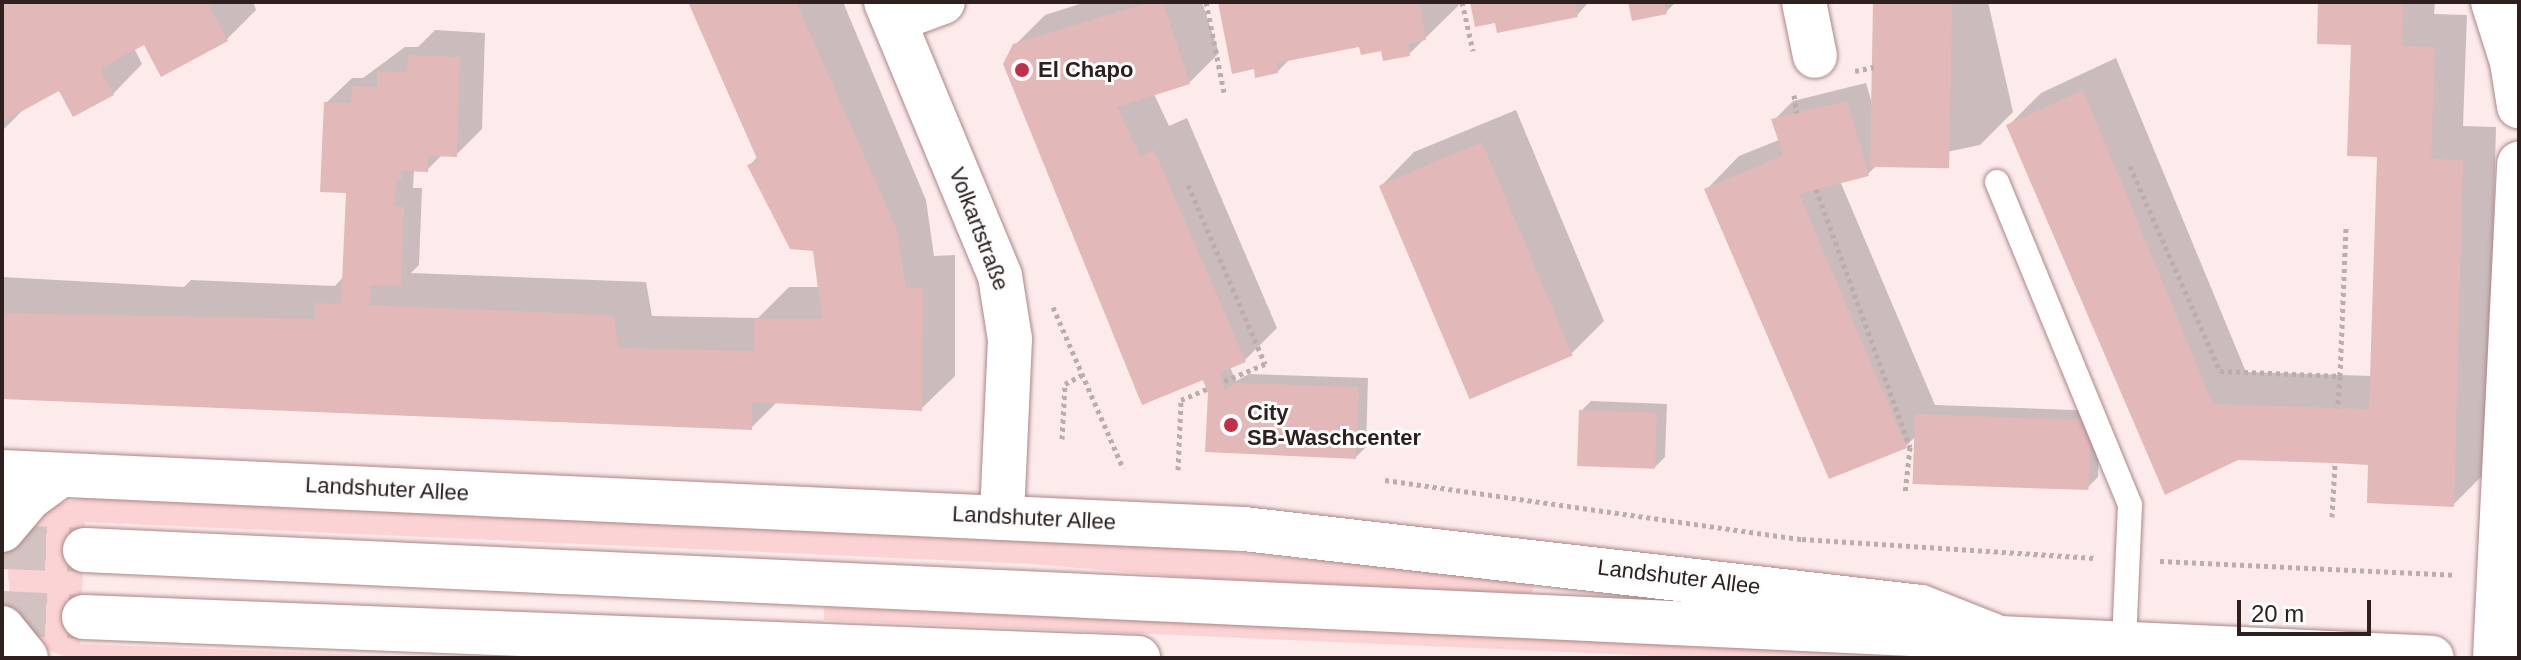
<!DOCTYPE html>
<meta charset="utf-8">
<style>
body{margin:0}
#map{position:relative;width:2521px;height:660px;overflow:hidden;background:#fdebeb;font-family:Arial,sans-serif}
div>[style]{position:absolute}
.green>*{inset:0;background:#fcd3d4}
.shadow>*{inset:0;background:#0003}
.building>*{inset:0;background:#e2b8b9;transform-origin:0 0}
.highway-tunnel>*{height:44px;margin-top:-22px;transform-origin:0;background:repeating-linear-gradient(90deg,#d4c2c2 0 44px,transparent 0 66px)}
.path>*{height:5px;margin-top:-2.5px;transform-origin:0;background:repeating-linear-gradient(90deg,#bdacac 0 4px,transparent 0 8px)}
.roads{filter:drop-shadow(0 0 2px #ad8687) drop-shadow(0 0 2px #ad8687)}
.lane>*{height:24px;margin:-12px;padding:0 12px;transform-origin:12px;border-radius:12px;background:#fff}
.street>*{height:44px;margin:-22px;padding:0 22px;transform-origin:22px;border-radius:22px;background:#fff}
.secondary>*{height:44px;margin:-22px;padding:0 22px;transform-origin:22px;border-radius:22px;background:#fff}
.primary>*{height:44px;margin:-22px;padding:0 22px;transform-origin:22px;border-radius:22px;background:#fff}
.highway>*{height:44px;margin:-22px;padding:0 22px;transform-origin:22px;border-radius:22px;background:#fff}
.dots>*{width:22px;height:22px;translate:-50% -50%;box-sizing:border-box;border:4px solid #fdfdfd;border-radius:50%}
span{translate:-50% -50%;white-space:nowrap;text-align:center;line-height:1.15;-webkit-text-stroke:6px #fdfdfd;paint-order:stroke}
.poi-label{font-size:22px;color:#2f2020;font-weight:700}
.left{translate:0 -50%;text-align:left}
.street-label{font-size:22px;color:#2f2020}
.frame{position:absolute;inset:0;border:4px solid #2f2020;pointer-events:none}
.scale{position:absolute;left:2237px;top:600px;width:134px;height:36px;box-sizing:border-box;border:4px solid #2f2020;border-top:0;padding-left:10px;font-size:24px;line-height:28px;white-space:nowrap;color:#2f2020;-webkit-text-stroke:6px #fdfdfd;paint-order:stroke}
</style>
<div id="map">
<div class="green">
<div style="clip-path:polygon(84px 498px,1212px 550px,1530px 582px,1534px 587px,1531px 594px,1198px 578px,1032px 564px,85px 522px,80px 644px,449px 658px,69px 658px,47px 650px,26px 632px,11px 605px,8px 572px,13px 544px,53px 505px)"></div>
<div style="clip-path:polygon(824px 607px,1289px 627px,1979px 658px,1705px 658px,824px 620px)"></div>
</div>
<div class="shadow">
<div style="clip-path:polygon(2px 2px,253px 2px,256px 10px,227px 39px,145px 42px,134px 48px,142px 64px,113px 94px,60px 88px,27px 106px,2px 131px)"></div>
<div style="clip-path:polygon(690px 2px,843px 2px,926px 200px,934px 256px,955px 255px,955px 376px,921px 409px,777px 402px,751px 428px,2px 397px,2px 277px,184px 287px,191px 280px,335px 286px,344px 276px,348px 194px,326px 103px,352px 78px,363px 78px,405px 47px,418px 47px,435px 30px,485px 33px,482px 129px,456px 155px,443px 154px,427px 170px,414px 170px,413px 188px,422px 188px,419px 265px,411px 273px,646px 282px,652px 316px,758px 318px,789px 287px,823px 287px,814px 250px,750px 165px,758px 156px)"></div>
<div style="clip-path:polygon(1086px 2px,1202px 2px,1219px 53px,1189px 83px,1154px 94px,1169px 126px,1187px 118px,1277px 328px,1244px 361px,1230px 367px,1236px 381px,1249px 374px,1368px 378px,1366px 447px,1356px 457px,1210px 393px,1015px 45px,1045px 15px)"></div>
<div style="clip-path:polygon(1220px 2px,1458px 2px,1459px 5px,1409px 54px,1361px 44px,1290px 59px,1277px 72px,1255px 67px)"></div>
<div style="clip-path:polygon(1472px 2px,1589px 2px,1577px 15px,1497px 20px)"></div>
<div style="clip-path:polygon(1630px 2px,1676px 2px,1666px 12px)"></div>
<div style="clip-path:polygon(1875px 2px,1988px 2px,2013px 112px,1980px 145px,1908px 160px)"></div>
<div style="clip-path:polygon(2320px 2px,2435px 2px,2434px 14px,2467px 15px,2463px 126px,2496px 127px,2487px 471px,2454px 504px,2370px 463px,2238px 458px,2008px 126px,2041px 93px,2116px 58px,2246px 372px,2372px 376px,2379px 155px,2353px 43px)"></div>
<div style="clip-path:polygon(1866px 83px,1887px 155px,1868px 174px,1840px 181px,1935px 405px,2100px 411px,2098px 477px,2088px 487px,1916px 436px,1906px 446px,1706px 190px,1739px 156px,1781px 139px,1774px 120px,1793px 101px)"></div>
<div style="clip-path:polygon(1516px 110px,1604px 321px,1571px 354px,1381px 186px,1414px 152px)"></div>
<div style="clip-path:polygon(1591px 401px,1667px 404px,1665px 457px,1655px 467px,1581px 411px)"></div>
</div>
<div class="building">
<div style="clip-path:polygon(2px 2px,207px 2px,228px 41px,161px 77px,144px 45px,100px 69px,114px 95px,73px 117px,59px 91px,2px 122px)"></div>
<div style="clip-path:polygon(688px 2px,796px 2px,897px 230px,906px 288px,923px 288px,922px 411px,752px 402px,752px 430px,2px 399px,2px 313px,315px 319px,315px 303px,341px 304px,346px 193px,320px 192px,324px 102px,351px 103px,352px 86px,377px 87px,377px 71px,407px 72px,408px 55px,460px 57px,457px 157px,428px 156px,428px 172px,402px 171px,402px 180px,396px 179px,395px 206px,404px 207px,401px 286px,371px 285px,370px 305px,613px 315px,619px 348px,754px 351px,754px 319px,822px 319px,813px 251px,790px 249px,747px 165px,758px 161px)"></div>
<div style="clip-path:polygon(1150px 2px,1163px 2px,1190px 84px,1117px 107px,1140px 156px,1154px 150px,1246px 362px,1219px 373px,1225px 389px,1237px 383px,1359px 387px,1356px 459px,1205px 452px,1208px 393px,1203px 380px,1142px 405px,1003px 64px,1013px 44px)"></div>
<div style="clip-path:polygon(1218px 2px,1419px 2px,1426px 40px,1408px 44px,1410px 56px,1383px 61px,1381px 51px,1361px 55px,1359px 47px,1277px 63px,1278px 73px,1255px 78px,1254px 69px,1232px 74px)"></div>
<div style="clip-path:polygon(1470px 2px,1575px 2px,1578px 17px,1497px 33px,1495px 23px,1475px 27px)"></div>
<div style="clip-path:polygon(1628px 2px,1664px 2px,1667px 14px,1632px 21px)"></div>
<div style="left:1873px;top:2px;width:79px;height:165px;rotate:1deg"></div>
<div style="clip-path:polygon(2318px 2px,2403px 2px,2402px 46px,2435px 47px,2431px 159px,2463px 160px,2454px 507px,2367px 503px,2368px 465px,2335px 463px,2238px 460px,2165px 495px,2006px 125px,2083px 90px,2213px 404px,2369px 409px,2377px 157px,2347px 156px,2351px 45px,2317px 44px)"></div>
<div style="clip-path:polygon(1847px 101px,1869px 176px,1799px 194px,1907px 448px,1829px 479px,1704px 189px,1783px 155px,1771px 119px)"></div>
<div style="left:1482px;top:142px;width:232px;height:112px;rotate:67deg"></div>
<div style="left:1579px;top:410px;width:78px;height:56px;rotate:2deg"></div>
<div style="left:1915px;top:414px;width:176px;height:70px;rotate:2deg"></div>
</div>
<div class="highway-tunnel">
<div style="left:2px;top:547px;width:83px;rotate:2.1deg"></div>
<div style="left:2px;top:613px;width:82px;rotate:2.8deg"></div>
</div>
<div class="path">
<div style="left:1206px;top:2px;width:92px;rotate:78.7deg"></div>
<div style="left:1462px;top:2px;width:50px;rotate:77.3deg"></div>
<div style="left:1855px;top:71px;width:19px;rotate:-12deg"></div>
<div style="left:1794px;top:95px;width:18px;rotate:81deg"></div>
<div style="left:2130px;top:166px;width:224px;rotate:66.3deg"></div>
<div style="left:2220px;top:371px;width:120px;rotate:2.4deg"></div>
<div style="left:2340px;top:376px;width:32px;rotate:94deg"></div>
<div style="left:1188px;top:185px;width:195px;rotate:66.7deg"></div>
<div style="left:1265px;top:364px;width:47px;rotate:157.3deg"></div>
<div style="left:1816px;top:189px;width:275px;rotate:70deg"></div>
<div style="left:1910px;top:447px;width:47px;rotate:96.1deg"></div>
<div style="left:1053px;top:307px;width:176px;rotate:66.5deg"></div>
<div style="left:2340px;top:376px;width:148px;rotate:-87.7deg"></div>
<div style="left:1062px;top:439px;width:55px;rotate:-86.9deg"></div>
<div style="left:1065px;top:384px;width:19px;rotate:-28deg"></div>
<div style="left:1178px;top:470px;width:70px;rotate:-87.5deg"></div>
<div style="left:1181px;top:400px;width:28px;rotate:-23deg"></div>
<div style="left:1385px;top:480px;width:421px;rotate:8.1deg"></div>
<div style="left:1802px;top:539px;width:293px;rotate:3.7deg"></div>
<div style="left:2332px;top:517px;width:54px;rotate:-86.8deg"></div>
<div style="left:2160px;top:561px;width:294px;rotate:2.7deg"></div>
</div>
<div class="roads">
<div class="lane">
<div style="left:1997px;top:182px;width:349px;rotate:67.6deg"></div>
<div style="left:2130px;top:505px;width:139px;rotate:92.5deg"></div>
</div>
<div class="street">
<div style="left:886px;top:2px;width:297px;rotate:67.4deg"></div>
<div style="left:1000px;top:276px;width:64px;rotate:81deg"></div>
<div style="left:1010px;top:339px;width:177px;rotate:92.6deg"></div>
<div style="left:1804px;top:2px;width:55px;rotate:78.5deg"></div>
<div style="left:2493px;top:2px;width:63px;rotate:72.4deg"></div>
<div style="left:2512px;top:62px;width:45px;rotate:81deg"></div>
<div style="left:894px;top:20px;width:52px;rotate:-20.2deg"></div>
<div style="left:2495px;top:658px;width:495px;rotate:-87.2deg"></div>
</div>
<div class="secondary">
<div style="left:2px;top:472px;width:1243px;rotate:2.63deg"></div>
<div style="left:1244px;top:529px;width:681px;rotate:6.57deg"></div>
<div style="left:1921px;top:607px;width:76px;rotate:21.5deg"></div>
<div style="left:2px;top:530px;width:42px;rotate:-49.8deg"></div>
<div style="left:29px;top:498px;width:39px;rotate:-36deg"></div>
<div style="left:2px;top:628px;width:38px;rotate:51deg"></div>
</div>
<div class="primary">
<div style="left:1999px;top:638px;width:433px;rotate:2.6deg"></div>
</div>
<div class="highway">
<div style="left:85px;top:550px;width:1916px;rotate:2.63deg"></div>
<div style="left:84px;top:617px;width:1055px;rotate:2.23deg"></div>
</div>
</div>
<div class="dots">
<div style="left:1022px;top:70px;background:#c13049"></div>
<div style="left:1231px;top:425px;background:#c13049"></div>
</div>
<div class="poi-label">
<span class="left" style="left:1038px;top:70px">El Chapo</span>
<span class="left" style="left:1247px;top:425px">City<br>SB-Waschcenter</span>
</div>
<div class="street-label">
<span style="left:979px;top:229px;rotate:69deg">Volkartstraße</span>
<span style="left:387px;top:489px;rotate:3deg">Landshuter Allee</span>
<span style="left:1034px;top:518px;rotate:3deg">Landshuter Allee</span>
<span style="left:1679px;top:577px;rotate:7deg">Landshuter Allee</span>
</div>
<div class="frame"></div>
<div class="scale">20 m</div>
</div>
